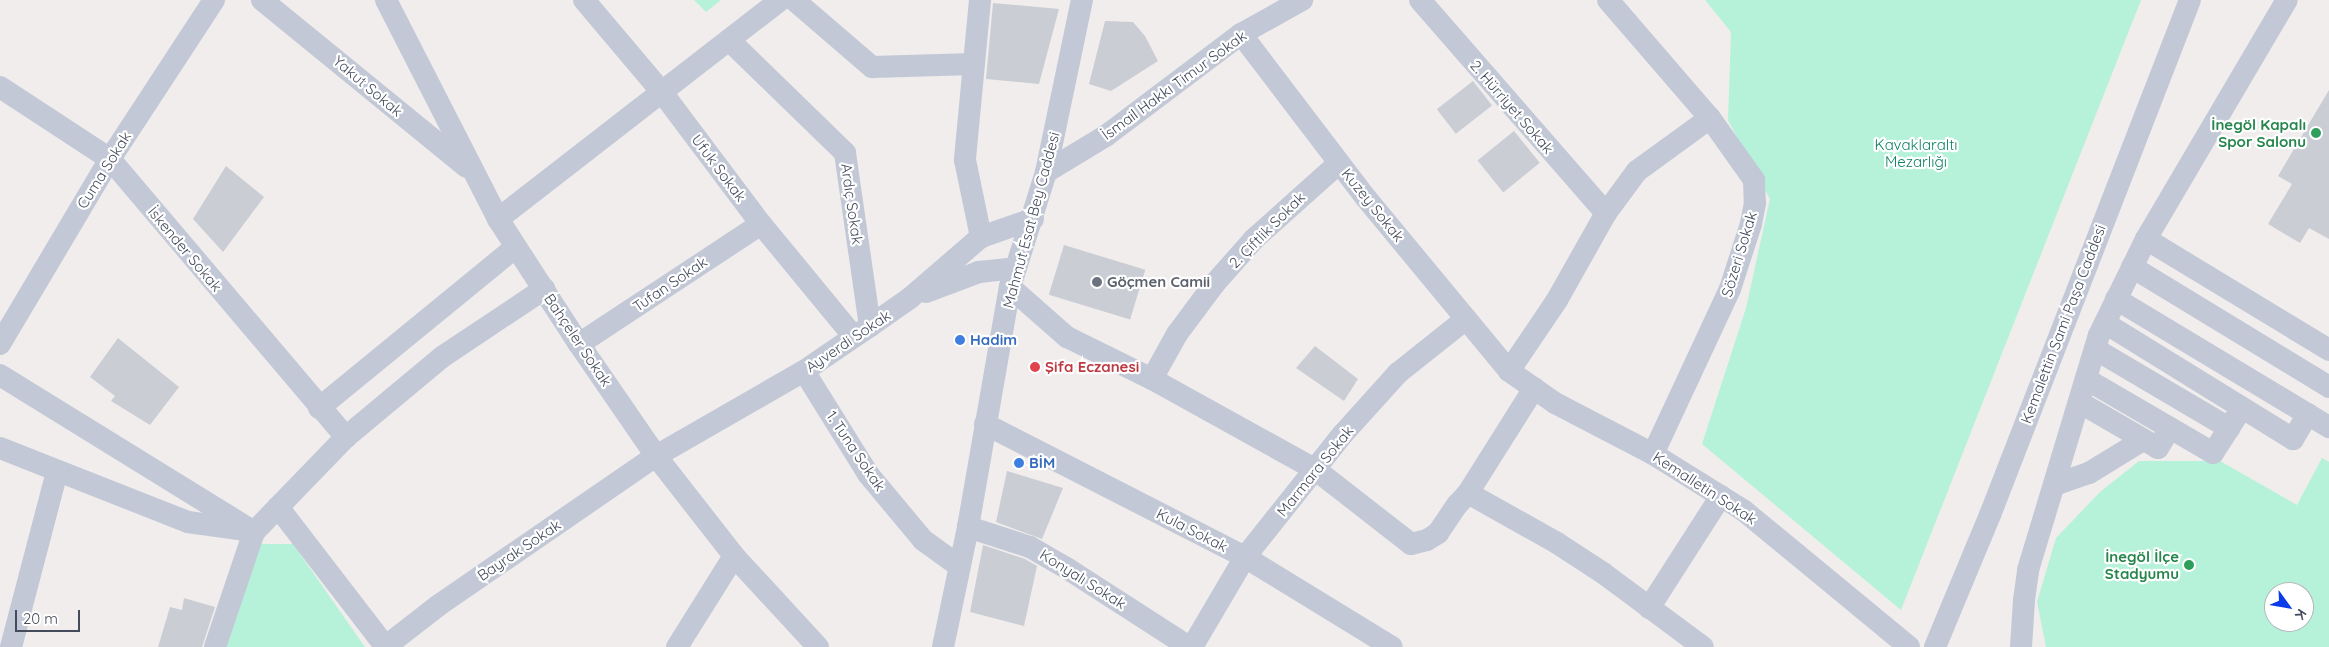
<!DOCTYPE html>
<meta charset="utf-8">
<style>
body{margin:0}
#map{position:relative;width:2329px;height:647px;overflow:hidden;background:#f0edec;font-family:Quicksand,sans-serif}
div>[style]{position:absolute}
.green>*{inset:0;background:#b6f2da}
.building>*{inset:0;background:#cbcdd5;transform-origin:0 0}
.minor>*{height:22px;margin:-11px;padding:0 11px;transform-origin:11px;border-radius:11px;background:#c2c8d6}
.dots>*{width:14px;height:14px;translate:-50% -50%;box-sizing:border-box;border:2px solid #fff;border-radius:50%}
span{translate:-50% -50%;white-space:nowrap;text-align:center;line-height:1.15;-webkit-text-stroke:4.5px #fff;paint-order:stroke}
.street-label{font-size:15px;color:#444b5c}
.leisure-label{font-size:15px;color:#27864d;font-weight:700}
.right{translate:-100% -50%;text-align:right}
.park-label{font-size:15px;color:#0f8262}
.worship-label{font-size:15px;color:#5b616d;font-weight:700}
.left{translate:0 -50%;text-align:left}
.shop-label{font-size:15px;color:#366cbe;font-weight:700}
.health-label{font-size:15px;color:#be3a42;font-weight:700}
.north{position:absolute;left:2264px;top:582px;width:50px;height:50px;box-sizing:border-box;background:#fff;border:1px solid #b4b7be;border-radius:50%;rotate:122deg;font-size:14px;font-weight:700;line-height:20px;text-align:center;color:#444b5c}
.north::after{content:'';display:block;margin:auto;width:18px;height:22px;background:#0b3ceb;clip-path:polygon(50% 0,100% 100%,50% 72%,0 100%)}
.scale{position:absolute;left:15px;top:610px;width:65px;height:22px;box-sizing:border-box;border:2px solid #444b5c;border-top:0;padding-left:6px;font-size:15px;line-height:18px;white-space:nowrap;color:#444b5c;-webkit-text-stroke:4px #fff;paint-order:stroke}
</style>
<div id="map">
<div class="green">
<div style="clip-path:polygon(694px 0,721px 0,706px 12px)"></div>
<div style="clip-path:polygon(1705px 0,2141px 0,1901px 610px,1702px 444px,1746px 308px,1770px 199px,1728px 120px,1731px 32px)"></div>
<div style="clip-path:polygon(evenodd,2322px 458px,2329px 462px,2329px 647px,2046px 647px,2037px 602px,2056px 538px,2100px 492px,2139px 461px,2220px 461px,2297px 505px,2322px 458px,2274px 592px,2304px 592px,2304px 622px,2274px 622px,2274px 592px)"></div>
<div style="clip-path:polygon(260px 544px,293px 544px,365px 647px,226px 647px)"></div>
</div>
<div class="building">
<div style="clip-path:polygon(993px 3px,1059px 9px,1039px 84px,986px 79px)"></div>
<div style="clip-path:polygon(1105px 21px,1133px 22px,1145px 36px,1158px 61px,1111px 91px,1089px 84px)"></div>
<div style="left:1473px;top:81px;width:31px;height:46px;rotate:52deg"></div>
<div style="clip-path:polygon(2329px 90px,2329px 239px,2309px 228px,2300px 243px,2268px 224px,2292px 184px,2278px 176px)"></div>
<div style="left:1514px;top:131px;width:41px;height:47px;rotate:51deg"></div>
<div style="clip-path:polygon(226px 166px,264px 197px,223px 252px,193px 219px)"></div>
<div style="left:1064px;top:245px;width:85px;height:52px;rotate:17deg"></div>
<div style="clip-path:polygon(118px 338px,179px 387px,150px 425px,111px 401px,115px 396px,90px 377px)"></div>
<div style="clip-path:polygon(1315px 346px,1358px 379px,1344px 401px,1296px 368px)"></div>
<div style="clip-path:polygon(1007px 471px,1063px 488px,1042px 539px,996px 522px)"></div>
<div style="clip-path:polygon(983px 545px,1025px 559px,1037px 566px,1024px 626px,970px 612px)"></div>
<div style="clip-path:polygon(184px 598px,215px 607px,202px 647px,158px 647px,170px 607px,182px 610px)"></div>
</div>
<div class="minor">
<div style="left:262px;top:0;width:264px;rotate:39.2deg"></div>
<div style="left:386px;top:0;width:246px;rotate:62.9deg"></div>
<div style="left:498px;top:219px;width:149px;rotate:57.1deg"></div>
<div style="left:579px;top:344px;width:136px;rotate:55.5deg"></div>
<div style="left:656px;top:456px;width:127px;rotate:52deg"></div>
<div style="left:734px;top:556px;width:124px;rotate:47.3deg"></div>
<div style="left:584px;top:0;width:119px;rotate:49.8deg"></div>
<div style="left:661px;top:91px;width:166px;rotate:53.1deg"></div>
<div style="left:761px;top:224px;width:146px;rotate:50.5deg"></div>
<div style="left:794px;top:0;width:103px;rotate:40.7deg"></div>
<div style="left:872px;top:67px;width:102px;rotate:-1.7deg"></div>
<div style="left:980px;top:0;width:161px;rotate:95.4deg"></div>
<div style="left:965px;top:160px;width:79px;rotate:78.3deg"></div>
<div style="left:1420px;top:0;width:283px;rotate:48.9deg"></div>
<div style="left:1608px;top:0;width:156px;rotate:49.2deg"></div>
<div style="left:1710px;top:118px;width:76px;rotate:54.6deg"></div>
<div style="left:1754px;top:180px;width:23px;rotate:88deg"></div>
<div style="left:1755px;top:203px;width:21px;rotate:101deg"></div>
<div style="left:1751px;top:224px;width:68px;rotate:107.9deg"></div>
<div style="left:1730px;top:289px;width:182px;rotate:115deg"></div>
<div style="left:1241px;top:34px;width:206px;rotate:52.7deg"></div>
<div style="left:1366px;top:198px;width:224px;rotate:50.4deg"></div>
<div style="left:1509px;top:371px;width:56px;rotate:34.8deg"></div>
<div style="left:1555px;top:403px;width:110px;rotate:27.5deg"></div>
<div style="left:1653px;top:454px;width:106px;rotate:31.9deg"></div>
<div style="left:1743px;top:510px;width:215px;rotate:39.5deg"></div>
<div style="left:729px;top:40px;width:162px;rotate:44.2deg"></div>
<div style="left:845px;top:153px;width:175px;rotate:81.8deg"></div>
<div style="left:0;top:87px;width:131px;rotate:33.2deg"></div>
<div style="left:110px;top:159px;width:365px;rotate:49.7deg"></div>
<div style="left:1046px;top:172px;width:71px;rotate:-31.2deg"></div>
<div style="left:1107px;top:135px;width:168px;rotate:-37deg"></div>
<div style="left:1241px;top:34px;width:70px;rotate:-29.1deg"></div>
<div style="left:498px;top:219px;width:357px;rotate:-37.8deg"></div>
<div style="left:2146px;top:239px;width:214px;rotate:31.2deg"></div>
<div style="left:2132px;top:267px;width:231px;rotate:31.3deg"></div>
<div style="left:1010px;top:287px;width:76px;rotate:41.3deg"></div>
<div style="left:1067px;top:337px;width:95px;rotate:26.3deg"></div>
<div style="left:1152px;top:379px;width:188px;rotate:29deg"></div>
<div style="left:1316px;top:470px;width:120px;rotate:37.9deg"></div>
<div style="left:1411px;top:544px;width:16px;rotate:-14deg"></div>
<div style="left:1427px;top:540px;width:13px;rotate:-32deg"></div>
<div style="left:1438px;top:533px;width:34px;rotate:-56deg"></div>
<div style="left:1457px;top:505px;width:16px;rotate:-47deg"></div>
<div style="left:1468px;top:493px;width:102px;rotate:29.3deg"></div>
<div style="left:1557px;top:543px;width:55px;rotate:33.1deg"></div>
<div style="left:1603px;top:573px;width:124px;rotate:36.5deg"></div>
<div style="left:926px;top:292px;width:57px;rotate:-20.7deg"></div>
<div style="left:979px;top:272px;width:37px;rotate:-6deg"></div>
<div style="left:2116px;top:299px;width:249px;rotate:31deg"></div>
<div style="left:2105px;top:323px;width:221px;rotate:31.7deg"></div>
<div style="left:2293px;top:439px;width:29px;rotate:-59deg"></div>
<div style="left:0;top:344px;width:215px;rotate:-59.3deg"></div>
<div style="left:110px;top:159px;width:190px;rotate:-56.8deg"></div>
<div style="left:579px;top:344px;width:218px;rotate:-33.4deg"></div>
<div style="left:2095px;top:349px;width:156px;rotate:30.5deg"></div>
<div style="left:2229px;top:428px;width:24px;rotate:-57deg"></div>
<div style="left:804px;top:371px;width:121px;rotate:58.1deg"></div>
<div style="left:868px;top:474px;width:86px;rotate:50.2deg"></div>
<div style="left:923px;top:540px;width:44px;rotate:35.8deg"></div>
<div style="left:1509px;top:371px;width:86px;rotate:-55.9deg"></div>
<div style="left:1557px;top:300px;width:100px;rotate:-60.6deg"></div>
<div style="left:1606px;top:213px;width:52px;rotate:-53.6deg"></div>
<div style="left:1637px;top:171px;width:90px;rotate:-36deg"></div>
<div style="left:0;top:375px;width:299px;rotate:31.7deg"></div>
<div style="left:1152px;top:379px;width:51px;rotate:-60.9deg"></div>
<div style="left:1177px;top:334px;width:64px;rotate:-53.3deg"></div>
<div style="left:1215px;top:283px;width:59px;rotate:-48.4deg"></div>
<div style="left:1254px;top:239px;width:114px;rotate:-41.8deg"></div>
<div style="left:2086px;top:379px;width:147px;rotate:30.2deg"></div>
<div style="left:2213px;top:453px;width:30px;rotate:-57deg"></div>
<div style="left:2079px;top:402px;width:91px;rotate:30.2deg"></div>
<div style="left:2158px;top:448px;width:23px;rotate:-59deg"></div>
<div style="left:319px;top:408px;width:254px;rotate:-39.3deg"></div>
<div style="left:985px;top:424px;width:292px;rotate:27.1deg"></div>
<div style="left:1245px;top:557px;width:172px;rotate:31.5deg"></div>
<div style="left:0;top:448px;width:202px;rotate:21.5deg"></div>
<div style="left:188px;top:522px;width:58px;rotate:8deg"></div>
<div style="left:2054px;top:485px;width:37px;rotate:-19deg"></div>
<div style="left:2089px;top:473px;width:63px;rotate:-31.4deg"></div>
<div style="left:1468px;top:493px;width:124px;rotate:-57.8deg"></div>
<div style="left:278px;top:507px;width:175px;rotate:52.4deg"></div>
<div style="left:968px;top:527px;width:65px;rotate:17.9deg"></div>
<div style="left:1030px;top:547px;width:44px;rotate:30.1deg"></div>
<div style="left:1068px;top:569px;width:144px;rotate:32.8deg"></div>
<div style="left:1649px;top:608px;width:133px;rotate:-57.3deg"></div>
<div style="left:11px;top:647px;width:181px;rotate:-75.3deg"></div>
<div style="left:215px;top:647px;width:121px;rotate:-71.3deg"></div>
<div style="left:254px;top:532px;width:132px;rotate:-45.9deg"></div>
<div style="left:346px;top:437px;width:125px;rotate:-39.8deg"></div>
<div style="left:442px;top:357px;width:123px;rotate:-33.7deg"></div>
<div style="left:385px;top:647px;width:68px;rotate:-37.9deg"></div>
<div style="left:439px;top:605px;width:263px;rotate:-34.5deg"></div>
<div style="left:656px;top:456px;width:171px;rotate:-29.9deg"></div>
<div style="left:804px;top:371px;width:80px;rotate:-34.3deg"></div>
<div style="left:870px;top:326px;width:49px;rotate:-35deg"></div>
<div style="left:910px;top:298px;width:94px;rotate:-40.7deg"></div>
<div style="left:981px;top:237px;width:55px;rotate:-19.1deg"></div>
<div style="left:677px;top:647px;width:107px;rotate:-57.9deg"></div>
<div style="left:943px;top:647px;width:123px;rotate:-78.2deg"></div>
<div style="left:968px;top:527px;width:244px;rotate:-80.1deg"></div>
<div style="left:1010px;top:287px;width:121px;rotate:-72.6deg"></div>
<div style="left:1046px;top:172px;width:176px;rotate:-78.2deg"></div>
<div style="left:1192px;top:647px;width:104px;rotate:-59.5deg"></div>
<div style="left:1245px;top:557px;width:157px;rotate:-51.5deg"></div>
<div style="left:1343px;top:434px;width:82px;rotate:-48deg"></div>
<div style="left:1398px;top:373px;width:87px;rotate:-38.5deg"></div>
<div style="left:1935px;top:647px;width:143px;rotate:-67.4deg"></div>
<div style="left:1990px;top:515px;width:552px;rotate:-68.78deg"></div>
<div style="left:2021px;top:647px;width:47px;rotate:-86.3deg"></div>
<div style="left:2024px;top:600px;width:30px;rotate:-82deg"></div>
<div style="left:2028px;top:570px;width:245px;rotate:-73.2deg"></div>
<div style="left:2099px;top:335px;width:107px;rotate:-63.9deg"></div>
<div style="left:2146px;top:239px;width:277px;rotate:-59.5deg"></div>
</div>
<div class="dots">
<div style="left:2316px;top:133px;background:#2e9e5b"></div>
<div style="left:1097px;top:282px;background:#6b7280"></div>
<div style="left:960px;top:340px;background:#3f7fe0"></div>
<div style="left:1035px;top:367px;background:#e0444e"></div>
<div style="left:1019px;top:463px;background:#3f7fe0"></div>
<div style="left:2189px;top:565px;background:#2e9e5b"></div>
</div>
<div class="street-label">
<span style="left:1174px;top:85px;rotate:-36deg">İsmail Hakkı Timur Sokak</span>
<span style="left:368px;top:86px;rotate:40deg">Yakut Sokak</span>
<span style="left:1512px;top:107px;rotate:49deg">2. Hürriyet Sokak</span>
<span style="left:719px;top:168px;rotate:53deg">Ufuk Sokak</span>
<span style="left:104px;top:170px;rotate:-58deg">Cuma Sokak</span>
<span style="left:852px;top:204px;rotate:82deg">Ardıç Sokak</span>
<span style="left:1373px;top:205px;rotate:51deg">Kuzey Sokak</span>
<span style="left:1031px;top:220px;rotate:-75deg">Mahmut Esat Bey Caddesi</span>
<span style="left:1267px;top:230px;rotate:-45deg">2. Çiftlik Sokak</span>
<span style="left:185px;top:249px;rotate:50deg">İskender Sokak</span>
<span style="left:1739px;top:254px;rotate:-73deg">Sözeri Sokak</span>
<span style="left:670px;top:284px;rotate:-34deg">Tufan Sokak</span>
<span style="left:2063px;top:324px;rotate:-69deg">Kemalettin Sami Paşa Caddesi</span>
<span style="left:578px;top:340px;rotate:56deg">Bahçeler Sokak</span>
<span style="left:848px;top:341px;rotate:-34deg">Ayverdi Sokak</span>
<span style="left:856px;top:451px;rotate:56deg">1. Tuna Sokak</span>
<span style="left:1315px;top:471px;rotate:-51deg">Marmara Sokak</span>
<span style="left:1705px;top:488px;rotate:33deg">Kemalletin Sokak</span>
<span style="left:1192px;top:530px;rotate:27deg">Kula Sokak</span>
<span style="left:519px;top:550px;rotate:-34deg">Bayrak Sokak</span>
<span style="left:1083px;top:579px;rotate:32deg">Konyalı Sokak</span>
</div>
<div class="leisure-label">
<span class="right" style="left:2306px;top:133px">İnegöl Kapalı<br>Spor Salonu</span>
<span class="right" style="left:2179px;top:565px">İnegöl İlçe<br>Stadyumu</span>
</div>
<div class="park-label">
<span style="left:1916px;top:153px">Kavaklaraltı<br>Mezarlığı</span>
</div>
<div class="worship-label">
<span class="left" style="left:1107px;top:282px">Göçmen Camii</span>
</div>
<div class="shop-label">
<span class="left" style="left:970px;top:340px">Hadim</span>
<span class="left" style="left:1029px;top:463px">BİM</span>
</div>
<div class="health-label">
<span class="left" style="left:1045px;top:367px">Şifa Eczanesi</span>
</div>
<div class="north">K</div>
<div class="scale">20 m</div>
</div>
